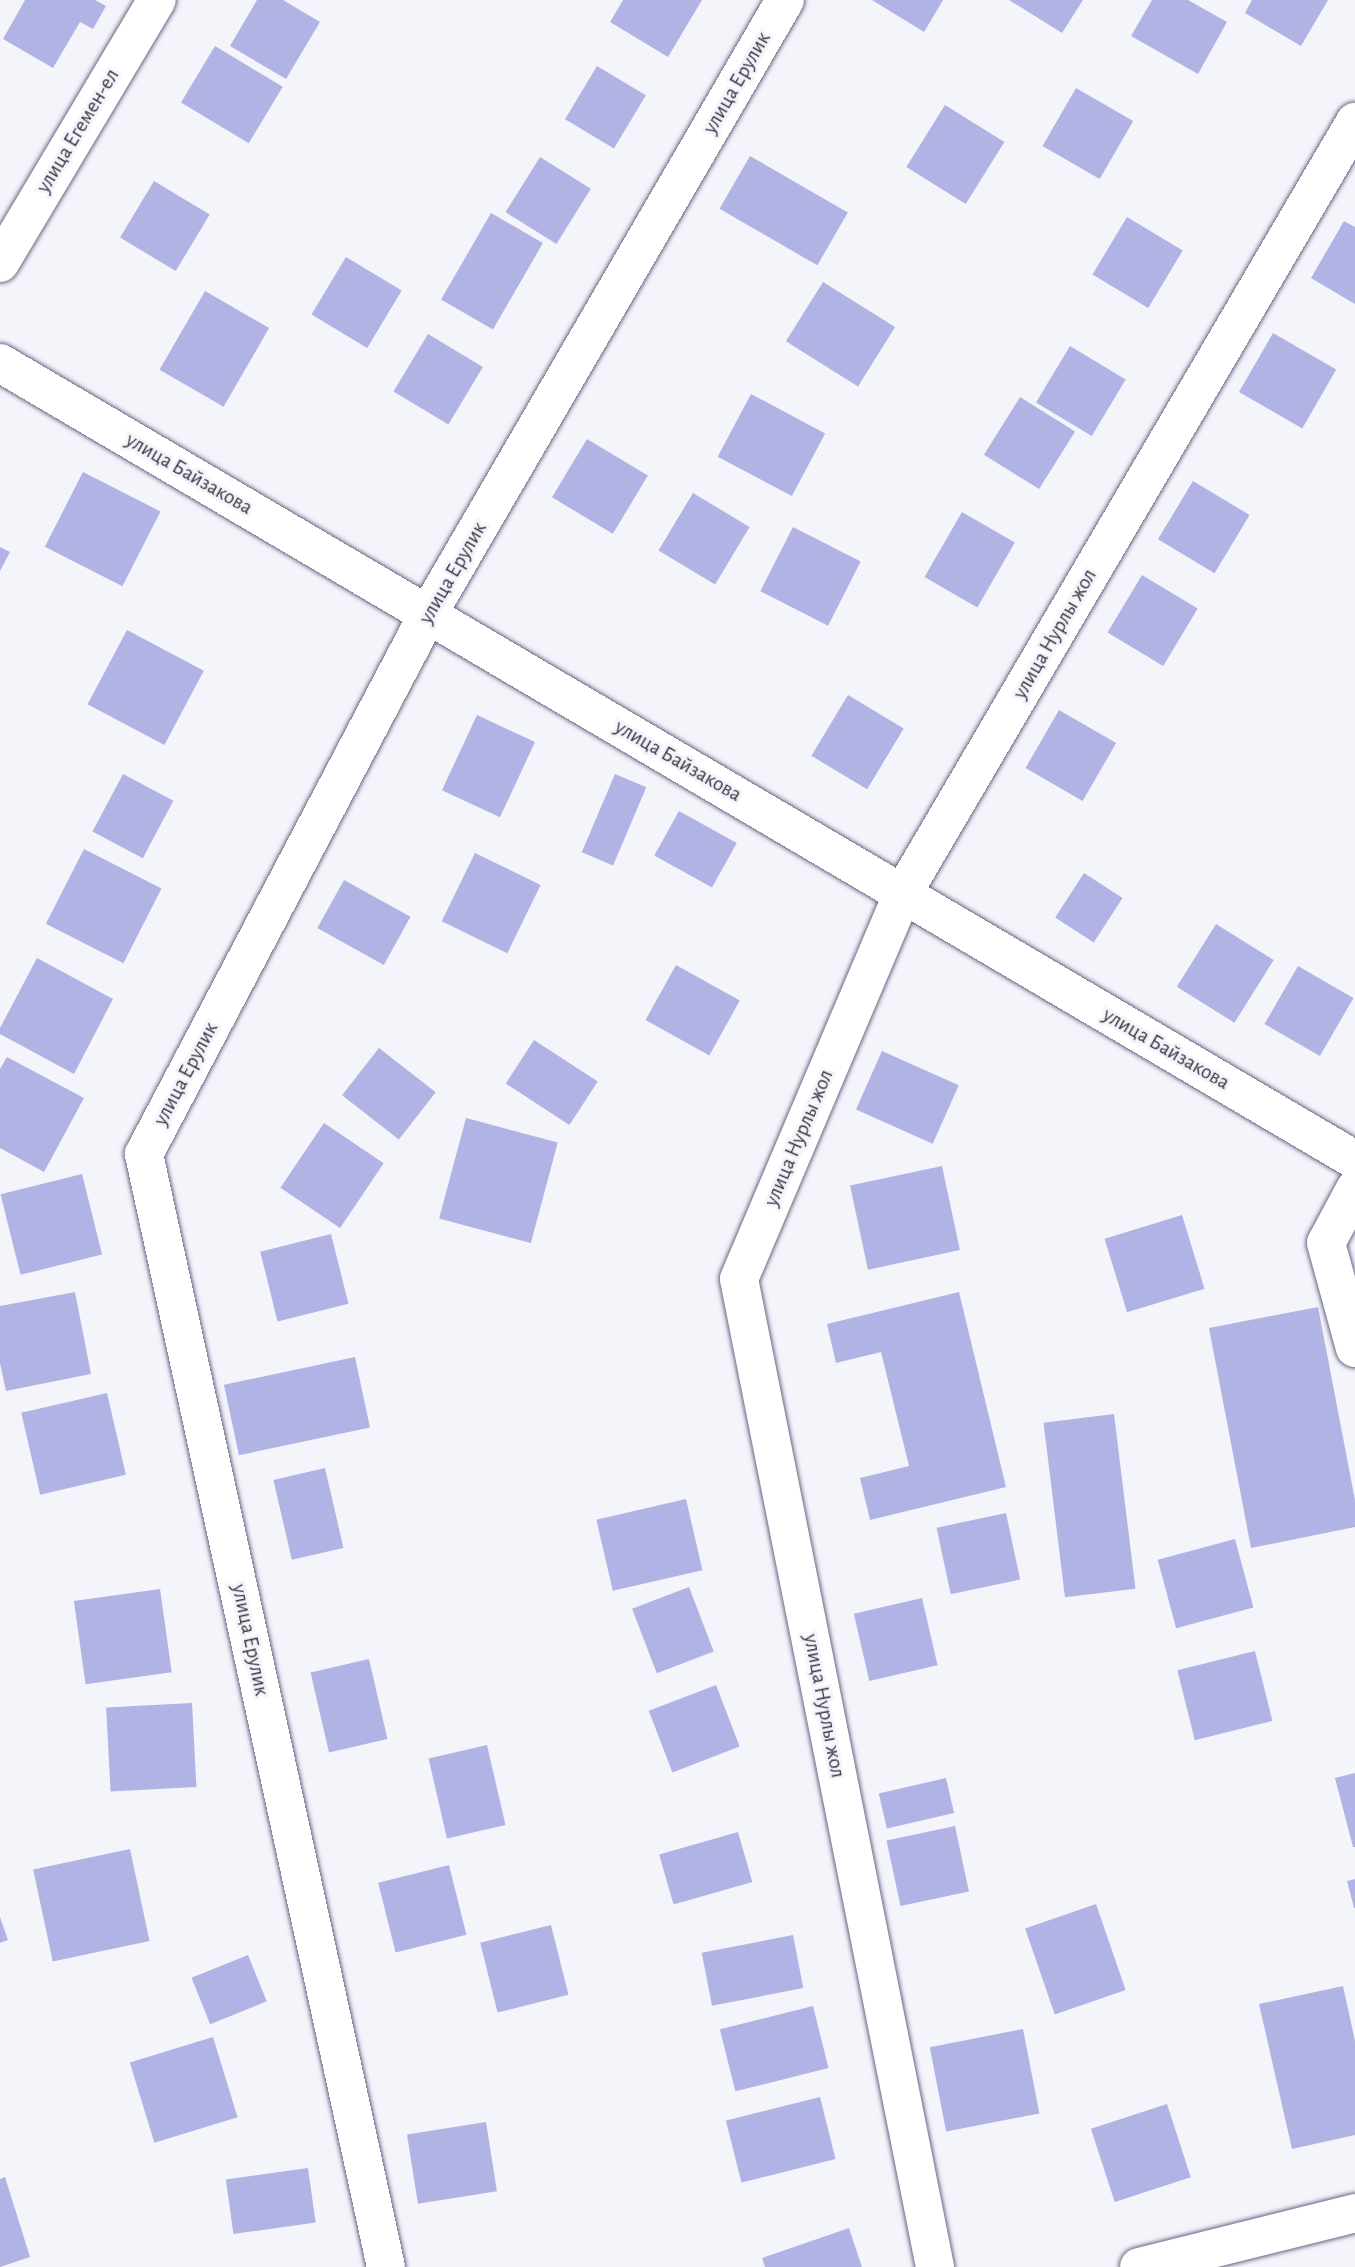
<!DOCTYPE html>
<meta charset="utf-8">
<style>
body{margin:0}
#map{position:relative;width:1355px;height:2267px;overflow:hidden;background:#f4f4fb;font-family:"Alegreya Sans",sans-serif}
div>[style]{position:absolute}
.building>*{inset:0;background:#b2b3e5;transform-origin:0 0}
.roads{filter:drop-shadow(0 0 2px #676785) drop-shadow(0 0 2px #676785)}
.minor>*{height:38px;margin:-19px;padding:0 19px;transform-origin:19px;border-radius:19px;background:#fff}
span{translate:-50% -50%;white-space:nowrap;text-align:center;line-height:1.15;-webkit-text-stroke:6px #f4f4fb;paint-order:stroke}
.street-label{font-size:21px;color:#373744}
</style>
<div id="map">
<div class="building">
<div style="clip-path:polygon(25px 0,95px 0,106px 6px,93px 29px,80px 22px,53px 68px,3px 39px)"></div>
<div style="clip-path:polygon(257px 0,283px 0,320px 22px,286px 79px,230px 46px)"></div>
<div style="clip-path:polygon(623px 0,702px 0,668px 57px,610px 22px)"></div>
<div style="clip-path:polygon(872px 0,943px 0,924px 32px)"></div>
<div style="clip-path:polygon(1009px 0,1083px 0,1062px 33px)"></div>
<div style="clip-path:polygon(1152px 0,1188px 0,1227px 22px,1198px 74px,1131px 36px)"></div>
<div style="clip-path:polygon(1252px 0,1328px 0,1301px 46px,1245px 13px)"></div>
<div style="left:215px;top:46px;width:79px;height:66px;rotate:31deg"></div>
<div style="left:597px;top:66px;width:57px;height:62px;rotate:31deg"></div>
<div style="left:1076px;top:88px;width:66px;height:67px;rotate:30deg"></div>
<div style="left:945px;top:105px;width:70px;height:73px;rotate:32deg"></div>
<div style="left:750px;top:156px;width:113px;height:61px;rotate:30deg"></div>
<div style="left:540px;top:157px;width:60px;height:65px;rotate:32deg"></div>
<div style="left:154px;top:181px;width:65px;height:66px;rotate:31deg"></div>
<div style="left:491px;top:213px;width:60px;height:100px;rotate:30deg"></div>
<div style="left:1127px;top:217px;width:65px;height:67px;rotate:31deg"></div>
<div style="clip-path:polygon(1344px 221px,1355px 227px,1355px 304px,1311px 278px)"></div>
<div style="left:346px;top:257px;width:65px;height:67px;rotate:31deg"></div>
<div style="left:823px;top:282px;width:85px;height:70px;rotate:32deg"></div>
<div style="left:205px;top:291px;width:74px;height:91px;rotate:30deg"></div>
<div style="left:1273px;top:333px;width:73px;height:68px;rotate:30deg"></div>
<div style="left:428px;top:334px;width:64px;height:67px;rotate:31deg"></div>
<div style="left:1070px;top:346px;width:65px;height:66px;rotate:31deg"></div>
<div style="left:751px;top:394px;width:84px;height:71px;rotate:28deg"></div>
<div style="left:1020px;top:397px;width:65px;height:68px;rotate:32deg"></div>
<div style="left:587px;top:439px;width:71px;height:68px;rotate:31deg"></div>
<div style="left:83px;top:472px;width:87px;height:84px;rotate:27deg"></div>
<div style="left:1193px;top:481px;width:66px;height:68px;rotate:31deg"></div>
<div style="left:693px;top:493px;width:66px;height:67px;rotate:31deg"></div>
<div style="left:962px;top:512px;width:61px;height:75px;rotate:30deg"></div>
<div style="left:793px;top:527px;width:76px;height:72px;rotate:27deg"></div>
<div style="clip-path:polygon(0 547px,10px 552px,0 571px)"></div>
<div style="left:1142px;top:575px;width:65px;height:67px;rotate:31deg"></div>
<div style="left:127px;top:630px;width:87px;height:84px;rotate:28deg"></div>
<div style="left:848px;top:695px;width:65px;height:71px;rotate:31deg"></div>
<div style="left:1059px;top:710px;width:66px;height:67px;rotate:30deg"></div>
<div style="left:477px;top:715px;width:64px;height:83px;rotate:25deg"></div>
<div style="left:123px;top:774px;width:57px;height:65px;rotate:28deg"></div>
<div style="left:615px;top:774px;width:34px;height:85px;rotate:23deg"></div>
<div style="left:679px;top:811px;width:66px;height:51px;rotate:29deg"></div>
<div style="left:84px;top:849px;width:87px;height:84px;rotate:27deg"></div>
<div style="left:475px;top:853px;width:73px;height:76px;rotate:26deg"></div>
<div style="left:1084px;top:873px;width:46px;height:53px;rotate:33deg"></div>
<div style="left:344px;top:880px;width:76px;height:55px;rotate:29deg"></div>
<div style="left:1216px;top:924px;width:68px;height:74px;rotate:32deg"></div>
<div style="clip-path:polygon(37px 958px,113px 999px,74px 1074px,0 1034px,0 1028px)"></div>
<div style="left:676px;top:965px;width:73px;height:63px;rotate:29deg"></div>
<div style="left:1298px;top:966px;width:64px;height:67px;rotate:30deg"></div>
<div style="left:534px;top:1040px;width:76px;height:52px;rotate:33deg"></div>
<div style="left:379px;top:1048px;width:72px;height:60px;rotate:38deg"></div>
<div style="left:882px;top:1051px;width:84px;height:64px;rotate:24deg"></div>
<div style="clip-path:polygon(7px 1057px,84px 1098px,44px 1172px,0 1148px,0 1069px)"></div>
<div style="left:466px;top:1118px;width:95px;height:104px;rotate:15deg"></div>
<div style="left:324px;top:1123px;width:72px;height:78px;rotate:34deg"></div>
<div style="left:942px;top:1166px;width:86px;height:94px;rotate:78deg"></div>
<div style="left:82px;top:1174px;width:83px;height:84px;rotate:76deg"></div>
<div style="left:1182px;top:1215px;width:77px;height:81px;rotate:73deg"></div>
<div style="left:331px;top:1234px;width:72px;height:73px;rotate:76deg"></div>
<div style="clip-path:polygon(75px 1292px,91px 1374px,6px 1391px,0 1363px,0 1306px)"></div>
<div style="clip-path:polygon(959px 1292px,1006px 1487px,870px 1520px,860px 1478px,909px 1466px,881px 1352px,836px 1363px,827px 1324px)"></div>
<div style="clip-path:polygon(1318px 1307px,1355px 1500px,1355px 1527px,1251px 1548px,1209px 1328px)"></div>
<div style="left:355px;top:1357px;width:72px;height:134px;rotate:78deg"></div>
<div style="left:107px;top:1393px;width:84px;height:88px;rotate:77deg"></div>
<div style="left:1114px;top:1414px;width:176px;height:71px;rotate:83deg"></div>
<div style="left:325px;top:1468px;width:82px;height:53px;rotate:77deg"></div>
<div style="left:686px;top:1499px;width:73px;height:92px;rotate:77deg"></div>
<div style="left:1006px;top:1513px;width:68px;height:71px;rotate:78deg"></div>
<div style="left:1235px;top:1539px;width:71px;height:80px;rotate:75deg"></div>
<div style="left:689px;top:1587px;width:69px;height:61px;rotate:69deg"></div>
<div style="left:160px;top:1589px;width:84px;height:87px;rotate:82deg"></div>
<div style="left:922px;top:1598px;width:69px;height:70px;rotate:77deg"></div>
<div style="left:1255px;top:1651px;width:72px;height:80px;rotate:76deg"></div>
<div style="left:369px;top:1659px;width:82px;height:60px;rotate:77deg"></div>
<div style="left:716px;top:1685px;width:66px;height:72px;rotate:69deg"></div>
<div style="left:192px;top:1703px;width:84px;height:86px;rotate:87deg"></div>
<div style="left:487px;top:1745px;width:82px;height:60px;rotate:77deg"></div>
<div style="clip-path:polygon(1355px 1773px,1355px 1847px,1353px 1847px,1335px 1778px)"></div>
<div style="left:946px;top:1778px;width:36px;height:69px;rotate:77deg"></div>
<div style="left:955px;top:1826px;width:67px;height:70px;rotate:78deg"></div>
<div style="left:738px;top:1832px;width:52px;height:82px;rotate:74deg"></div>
<div style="left:130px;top:1849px;width:94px;height:99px;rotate:78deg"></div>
<div style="left:449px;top:1865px;width:72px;height:73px;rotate:76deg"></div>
<div style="clip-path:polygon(1355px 1879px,1355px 1908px,1354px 1908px,1347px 1881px)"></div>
<div style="left:1096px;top:1904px;width:91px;height:75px;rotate:71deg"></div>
<div style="clip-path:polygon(0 1917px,8px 1940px,0 1943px)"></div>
<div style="left:551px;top:1925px;width:72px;height:73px;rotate:76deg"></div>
<div style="left:793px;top:1935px;width:54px;height:93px;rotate:79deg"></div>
<div style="left:248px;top:1955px;width:50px;height:61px;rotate:68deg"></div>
<div style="clip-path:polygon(1343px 1986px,1355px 2041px,1355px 2135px,1292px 2149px,1259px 2004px)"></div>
<div style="left:813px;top:2006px;width:64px;height:96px;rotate:76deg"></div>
<div style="left:1023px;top:2029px;width:86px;height:95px;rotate:79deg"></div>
<div style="left:213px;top:2037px;width:84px;height:87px;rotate:73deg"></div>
<div style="left:820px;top:2097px;width:64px;height:97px;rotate:76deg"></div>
<div style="left:1167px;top:2104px;width:77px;height:80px;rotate:72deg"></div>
<div style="left:486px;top:2122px;width:70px;height:80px;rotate:81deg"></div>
<div style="left:308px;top:2168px;width:55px;height:83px;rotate:82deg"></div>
<div style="clip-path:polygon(5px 2177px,30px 2257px,0 2267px,0 2179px)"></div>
<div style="clip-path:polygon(849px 2228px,862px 2267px,765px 2267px,762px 2258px)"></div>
</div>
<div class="roads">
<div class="minor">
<div style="left:0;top:263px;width:306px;rotate:-59.2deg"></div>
<div style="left:0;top:363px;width:1572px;rotate:30.46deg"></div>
<div style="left:1355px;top:1189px;width:61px;rotate:118.2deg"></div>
<div style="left:1326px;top:1243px;width:109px;rotate:74.6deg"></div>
<div style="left:386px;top:2267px;width:1139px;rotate:-102.27deg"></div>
<div style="left:144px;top:1154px;width:610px;rotate:-62.26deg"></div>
<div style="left:428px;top:614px;width:710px;rotate:-59.82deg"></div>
<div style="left:935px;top:2267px;width:1007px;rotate:-101.22deg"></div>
<div style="left:739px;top:1279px;width:419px;rotate:-67deg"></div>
<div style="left:903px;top:893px;width:894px;rotate:-59.62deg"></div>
<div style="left:1139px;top:2267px;width:223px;rotate:-14deg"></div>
</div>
</div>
<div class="street-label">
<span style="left:737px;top:83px;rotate:-60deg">улица Ерулик</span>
<span style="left:78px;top:131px;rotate:-59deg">улица Егемен-ел</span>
<span style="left:189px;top:474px;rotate:30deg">улица Байзакова</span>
<span style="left:453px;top:573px;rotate:-60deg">улица Ерулик</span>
<span style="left:1055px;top:634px;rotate:-60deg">улица Нурлы жол</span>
<span style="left:678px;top:761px;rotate:30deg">улица Байзакова</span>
<span style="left:1166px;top:1049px;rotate:30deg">улица Байзакова</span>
<span style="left:186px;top:1074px;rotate:-62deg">улица Ерулик</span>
<span style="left:799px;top:1138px;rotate:-67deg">улица Нурлы жол</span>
<span style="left:250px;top:1640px;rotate:78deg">улица Ерулик</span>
<span style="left:824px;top:1706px;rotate:79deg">улица Нурлы жол</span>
</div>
</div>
